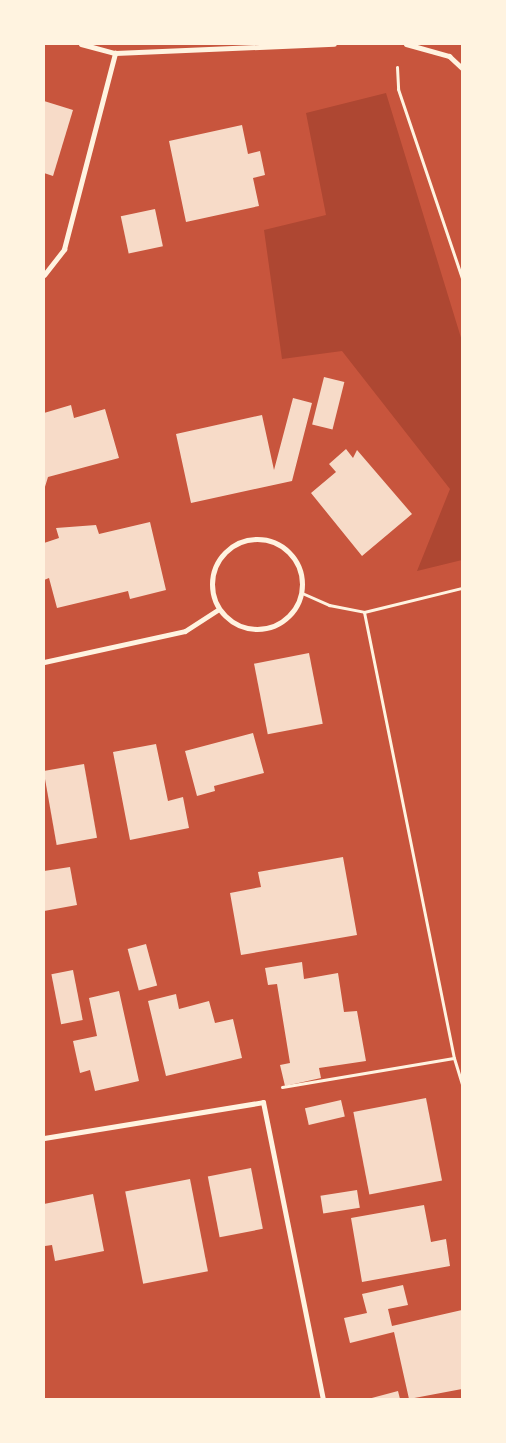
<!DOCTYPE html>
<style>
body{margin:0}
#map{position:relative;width:506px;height:1443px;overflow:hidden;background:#c8553d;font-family:"Fira Sans",sans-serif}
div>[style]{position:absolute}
.green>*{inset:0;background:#ae4732}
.building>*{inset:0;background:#f7dbc8;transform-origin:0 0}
.path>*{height:3px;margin:-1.5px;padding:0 1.5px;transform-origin:1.5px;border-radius:1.5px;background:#fff3e0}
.minor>*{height:5px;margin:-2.5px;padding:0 2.5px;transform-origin:2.5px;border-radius:2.5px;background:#fff3e0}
.minor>.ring{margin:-2.5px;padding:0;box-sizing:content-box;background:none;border:5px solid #fff3e0;border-radius:50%}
span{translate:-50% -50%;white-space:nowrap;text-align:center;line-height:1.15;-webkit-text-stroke:5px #fff3e0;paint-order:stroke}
.frame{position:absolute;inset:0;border:45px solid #fff3e0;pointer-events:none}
</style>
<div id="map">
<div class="green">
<div style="clip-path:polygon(386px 93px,462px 341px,462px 560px,417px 571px,450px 489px,342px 351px,282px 359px,264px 230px,326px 215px,306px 113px)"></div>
</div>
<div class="building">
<div style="clip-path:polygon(44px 101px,73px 110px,53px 176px,44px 173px)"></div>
<div style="clip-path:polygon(242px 125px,248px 154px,260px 151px,265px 175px,253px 178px,259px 206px,186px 222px,169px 141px)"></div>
<div style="left:155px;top:209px;width:38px;height:35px;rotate:78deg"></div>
<div style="left:324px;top:377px;width:21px;height:49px;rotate:14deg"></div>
<div style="clip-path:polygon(293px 398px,312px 403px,292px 481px,191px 503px,176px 434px,262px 415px,274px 470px)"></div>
<div style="clip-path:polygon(71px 405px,74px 418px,105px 409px,119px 458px,48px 477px,44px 490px,44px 413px)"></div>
<div style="clip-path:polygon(346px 449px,353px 458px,357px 450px,412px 514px,362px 556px,311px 493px,336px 472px,329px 464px)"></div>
<div style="clip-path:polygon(150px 522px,166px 590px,130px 599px,128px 591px,57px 608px,49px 578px,44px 580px,44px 543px,59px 538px,56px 528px,96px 525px,99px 534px)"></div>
<div style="left:309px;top:653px;width:72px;height:56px;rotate:79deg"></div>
<div style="clip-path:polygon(253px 733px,264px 773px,214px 786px,215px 791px,197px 796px,185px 751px)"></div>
<div style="clip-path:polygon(156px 744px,168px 801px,183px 797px,189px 828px,130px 840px,113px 752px)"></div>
<div style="left:84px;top:764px;width:75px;height:41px;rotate:80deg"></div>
<div style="clip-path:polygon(343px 857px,357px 935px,241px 955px,230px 893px,261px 887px,258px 872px)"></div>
<div style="clip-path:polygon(70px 867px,77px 905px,44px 911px,44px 871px)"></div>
<div style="left:146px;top:944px;width:43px;height:19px;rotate:75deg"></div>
<div style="clip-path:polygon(302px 962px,304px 979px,338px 973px,344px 1012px,357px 1011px,366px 1061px,319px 1068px,321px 1078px,285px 1086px,280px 1065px,290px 1063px,277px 984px,268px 985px,265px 968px)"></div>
<div style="left:73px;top:970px;width:51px;height:22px;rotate:79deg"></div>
<div style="clip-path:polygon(119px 991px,139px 1081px,95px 1091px,90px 1070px,80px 1073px,73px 1041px,97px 1036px,89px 998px)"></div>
<div style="clip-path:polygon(176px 994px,179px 1009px,209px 1001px,215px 1023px,233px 1019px,242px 1058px,166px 1076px,148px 1001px)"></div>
<div style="left:426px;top:1098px;width:84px;height:74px;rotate:79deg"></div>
<div style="left:341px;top:1100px;width:17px;height:37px;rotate:77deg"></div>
<div style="left:251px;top:1168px;width:62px;height:44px;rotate:79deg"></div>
<div style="left:190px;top:1179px;width:94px;height:66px;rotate:79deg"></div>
<div style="left:357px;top:1190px;width:18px;height:37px;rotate:81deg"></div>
<div style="clip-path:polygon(93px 1194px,104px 1251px,55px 1261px,52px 1245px,45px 1246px,44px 1204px)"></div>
<div style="clip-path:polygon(424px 1205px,431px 1242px,446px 1239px,450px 1266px,362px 1282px,351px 1218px)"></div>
<div style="clip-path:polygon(403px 1285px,408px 1305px,388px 1309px,392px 1326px,462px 1310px,462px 1389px,409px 1399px,394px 1332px,350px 1343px,344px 1318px,367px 1313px,362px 1294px)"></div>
<div style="clip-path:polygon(398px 1391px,400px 1399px,368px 1399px)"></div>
</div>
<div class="path">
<div style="left:397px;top:67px;width:22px;rotate:87deg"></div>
<div style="left:398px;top:89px;width:200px;rotate:71.3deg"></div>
<div style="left:302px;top:593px;width:30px;rotate:24deg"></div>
<div style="left:329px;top:605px;width:36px;rotate:11deg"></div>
<div style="left:364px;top:612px;width:455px;rotate:78.6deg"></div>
<div style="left:364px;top:612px;width:101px;rotate:-13.8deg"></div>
<div style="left:282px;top:1087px;width:174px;rotate:-9.6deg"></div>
<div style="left:454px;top:1058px;width:28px;rotate:73deg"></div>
</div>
<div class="minor">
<div style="left:81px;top:44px;width:35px;rotate:15deg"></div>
<div style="left:115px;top:53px;width:219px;rotate:-2.4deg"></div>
<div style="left:406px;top:44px;width:45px;rotate:15.6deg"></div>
<div style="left:449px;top:56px;width:18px;rotate:43deg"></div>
<div style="left:44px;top:275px;width:33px;rotate:-52deg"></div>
<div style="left:64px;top:249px;width:203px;rotate:-75.4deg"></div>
<div class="ring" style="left:212px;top:539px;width:85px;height:85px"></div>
<div style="left:44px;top:662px;width:144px;rotate:-12.4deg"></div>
<div style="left:185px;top:631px;width:40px;rotate:-32.9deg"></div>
<div style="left:44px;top:1138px;width:222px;rotate:-9.3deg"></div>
<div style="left:263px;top:1102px;width:303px;rotate:78.6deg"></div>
</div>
<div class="frame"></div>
</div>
